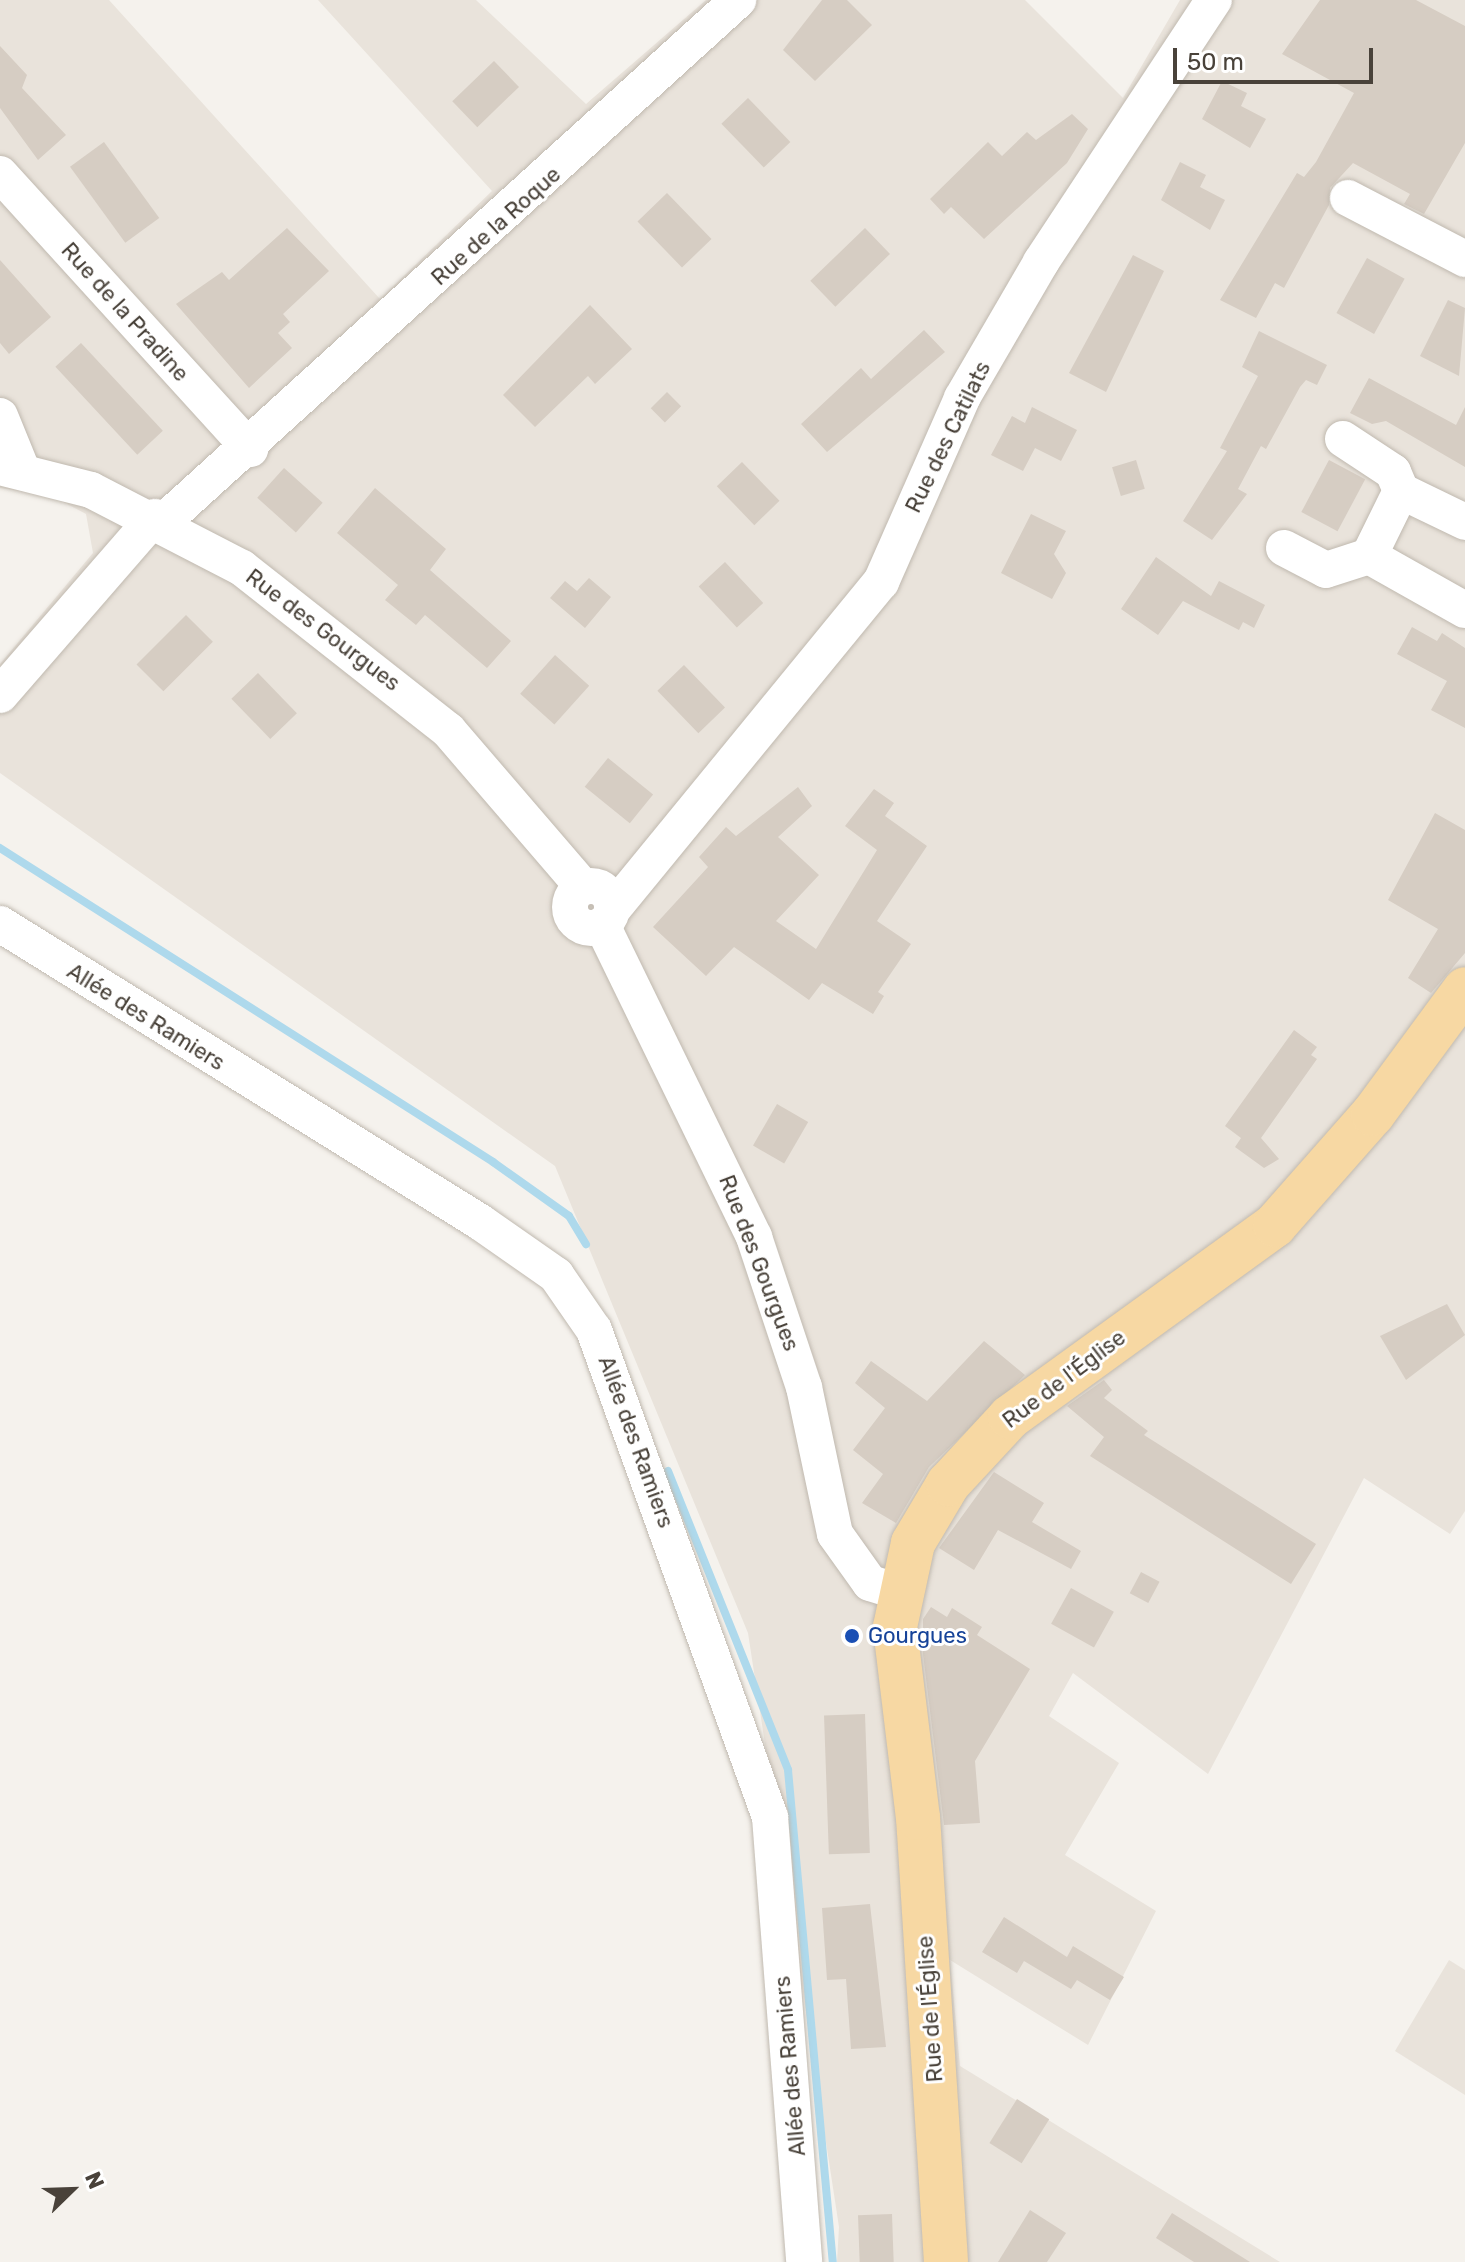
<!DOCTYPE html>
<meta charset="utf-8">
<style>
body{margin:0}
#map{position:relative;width:1465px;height:2262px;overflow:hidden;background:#f5f2ed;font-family:Rubik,sans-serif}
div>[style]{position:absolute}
.residential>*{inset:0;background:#e9e3db}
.stream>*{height:8px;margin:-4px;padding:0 4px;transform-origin:4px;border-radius:4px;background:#aed9ec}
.building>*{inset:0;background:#d6cdc3;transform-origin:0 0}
.roads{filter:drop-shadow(0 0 2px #c0b9af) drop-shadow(0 0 2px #c0b9af)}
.minor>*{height:36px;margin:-18px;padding:0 18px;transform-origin:18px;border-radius:18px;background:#fff}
.minor>.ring{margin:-18px;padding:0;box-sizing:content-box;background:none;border:36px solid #fff;border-radius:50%}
.major>*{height:44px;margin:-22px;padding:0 22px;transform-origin:22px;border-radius:22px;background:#f7d8a3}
.dots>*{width:22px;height:22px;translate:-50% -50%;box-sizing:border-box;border:4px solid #fff;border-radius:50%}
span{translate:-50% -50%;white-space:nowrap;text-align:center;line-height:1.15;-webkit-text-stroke:6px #fff;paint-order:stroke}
.street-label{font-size:22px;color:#49423a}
.transit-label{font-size:22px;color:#164399}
.left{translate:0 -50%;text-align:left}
.north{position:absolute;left:32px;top:2150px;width:80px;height:80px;-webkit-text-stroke:6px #fff;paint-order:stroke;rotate:67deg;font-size:22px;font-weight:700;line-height:32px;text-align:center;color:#49423a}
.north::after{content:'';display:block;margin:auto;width:28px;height:36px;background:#49423a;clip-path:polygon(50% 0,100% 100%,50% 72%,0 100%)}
.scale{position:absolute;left:1173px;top:48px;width:200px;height:36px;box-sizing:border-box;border:4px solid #49423a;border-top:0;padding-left:10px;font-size:24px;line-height:28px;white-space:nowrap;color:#49423a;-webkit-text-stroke:6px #fff;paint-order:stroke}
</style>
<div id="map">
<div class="residential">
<div style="clip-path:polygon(0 0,109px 0,380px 299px,492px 191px,318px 0,476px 0,586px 104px,706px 0,1025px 0,1123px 98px,1180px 0,1465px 0,1465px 1511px,1450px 1534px,1364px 1478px,1208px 1774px,1073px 1673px,1049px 1716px,1119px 1763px,1065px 1855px,1156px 1911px,1088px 2045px,950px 1960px,960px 2066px,1280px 2262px,837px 2262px,839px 2227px,748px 1633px,555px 1166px,0 773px,0 664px,93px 553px,86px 514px,52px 496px,0 488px)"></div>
<div style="clip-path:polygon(1449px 1960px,1465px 1970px,1465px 2095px,1395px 2051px)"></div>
</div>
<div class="stream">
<div style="left:0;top:848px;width:585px;rotate:32.49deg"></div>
<div style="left:493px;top:1162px;width:93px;rotate:35.4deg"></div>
<div style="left:569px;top:1216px;width:33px;rotate:59deg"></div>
<div style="left:668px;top:1471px;width:322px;rotate:68.1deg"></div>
<div style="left:788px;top:1770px;width:494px;rotate:84.8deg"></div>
</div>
<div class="building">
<div style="clip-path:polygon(822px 0,847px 0,872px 25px,815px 81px,783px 50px)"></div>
<div style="clip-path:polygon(1320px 0,1416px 0,1465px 26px,1465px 143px,1424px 214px,1404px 204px,1410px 194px,1353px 163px,1330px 188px,1329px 205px,1284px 288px,1275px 283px,1256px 318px,1220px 300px,1297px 173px,1304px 177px,1316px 162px,1354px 93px,1282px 54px)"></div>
<div style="clip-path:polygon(0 46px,27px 75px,22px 88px,66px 135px,38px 160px,0 108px)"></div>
<div style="left:494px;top:61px;width:36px;height:58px;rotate:46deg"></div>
<div style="clip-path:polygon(1222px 81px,1247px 93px,1241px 106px,1266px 119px,1250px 148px,1202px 119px)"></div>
<div style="left:748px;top:98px;width:61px;height:37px;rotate:46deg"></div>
<div style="clip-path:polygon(1072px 114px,1088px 129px,1067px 163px,984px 239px,951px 207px,944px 214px,930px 199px,988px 142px,1002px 156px,1027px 132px,1036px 140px)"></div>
<div style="left:104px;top:142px;width:94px;height:42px;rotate:54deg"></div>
<div style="clip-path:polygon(1180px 162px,1206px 175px,1200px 187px,1225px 200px,1210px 230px,1161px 200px)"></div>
<div style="left:667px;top:193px;width:64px;height:41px;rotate:46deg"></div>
<div style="clip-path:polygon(287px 228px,329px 271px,283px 314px,290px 322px,278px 333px,292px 348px,249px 388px,176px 304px,222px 272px,229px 280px)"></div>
<div style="left:865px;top:228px;width:36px;height:76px;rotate:46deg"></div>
<div style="clip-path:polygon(1133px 255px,1164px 271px,1106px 392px,1069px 373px)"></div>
<div style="left:1367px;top:258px;width:43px;height:63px;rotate:29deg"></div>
<div style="clip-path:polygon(0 260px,51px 317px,9px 354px,0 343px)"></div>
<div style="clip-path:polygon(1448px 300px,1465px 308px,1459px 376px,1420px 356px)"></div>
<div style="clip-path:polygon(590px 305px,632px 349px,595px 384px,588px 376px,535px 427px,503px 395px)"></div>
<div style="clip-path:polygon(924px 330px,945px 352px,827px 452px,801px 424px,861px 368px,871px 379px)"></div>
<div style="clip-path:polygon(1259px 331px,1327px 365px,1317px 385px,1306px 380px,1300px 387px,1266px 449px,1261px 446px,1238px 489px,1247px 494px,1212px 540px,1183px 521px,1227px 451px,1220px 448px,1258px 376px,1242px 367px)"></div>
<div style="left:81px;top:343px;width:120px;height:35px;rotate:47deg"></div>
<div style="clip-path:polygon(1369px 378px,1456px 425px,1465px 407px,1465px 467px,1386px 421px,1372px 424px,1350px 413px)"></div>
<div style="left:667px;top:392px;width:20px;height:23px;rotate:45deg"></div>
<div style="clip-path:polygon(1032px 407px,1077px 430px,1061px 461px,1035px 448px,1023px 471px,991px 455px,1012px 416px,1025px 423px)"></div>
<div style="left:1136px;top:460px;width:30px;height:25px;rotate:73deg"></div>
<div style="left:1329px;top:460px;width:41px;height:59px;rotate:28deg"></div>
<div style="left:742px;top:462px;width:54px;height:35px;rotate:46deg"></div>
<div style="left:284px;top:468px;width:52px;height:40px;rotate:42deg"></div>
<div style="clip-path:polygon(375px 488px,446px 549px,430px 570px,511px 641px,487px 668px,425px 615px,416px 625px,385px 600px,398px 585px,337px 533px)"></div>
<div style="clip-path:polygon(1031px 514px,1066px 531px,1054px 554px,1066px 573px,1052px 599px,1001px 573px)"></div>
<div style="clip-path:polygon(1156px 557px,1211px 596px,1219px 581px,1265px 605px,1254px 628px,1243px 622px,1239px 630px,1183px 601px,1158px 635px,1121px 609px)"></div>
<div style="left:725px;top:562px;width:56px;height:36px;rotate:47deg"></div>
<div style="clip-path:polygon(589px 578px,611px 597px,585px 628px,550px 598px,565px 581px,577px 591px)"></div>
<div style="left:186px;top:615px;width:38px;height:70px;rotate:45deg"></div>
<div style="clip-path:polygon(1412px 627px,1437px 641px,1442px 633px,1465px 648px,1465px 728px,1431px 710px,1447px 681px,1397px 654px)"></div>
<div style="left:555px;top:655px;width:46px;height:52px;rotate:42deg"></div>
<div style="left:684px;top:665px;width:59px;height:37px;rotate:46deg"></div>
<div style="left:258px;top:673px;width:56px;height:37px;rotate:46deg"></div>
<div style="left:608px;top:758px;width:58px;height:37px;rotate:39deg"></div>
<div style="clip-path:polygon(798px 787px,812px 806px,778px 837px,819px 875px,776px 921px,816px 949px,877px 850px,845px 826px,874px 789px,894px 803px,885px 816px,927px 846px,877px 921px,911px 944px,878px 992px,884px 996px,873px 1014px,822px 983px,809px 1000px,734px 947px,706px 976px,653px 927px,708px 867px,699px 857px,726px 827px,736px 836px)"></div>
<div style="clip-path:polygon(1435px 813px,1465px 830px,1465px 953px,1431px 993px,1408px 978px,1438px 929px,1388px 900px)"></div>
<div style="clip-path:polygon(1294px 1030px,1317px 1047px,1311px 1055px,1317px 1059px,1261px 1138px,1279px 1159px,1264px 1168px,1235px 1147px,1241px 1138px,1225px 1126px)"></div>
<div style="left:777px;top:1104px;width:36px;height:48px;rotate:30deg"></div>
<div style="clip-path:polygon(1447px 1304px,1465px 1335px,1406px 1380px,1380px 1336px)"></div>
<div style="clip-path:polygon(984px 1341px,1025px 1375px,929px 1467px,896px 1523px,862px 1503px,883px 1474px,853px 1450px,885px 1408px,855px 1383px,871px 1361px,927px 1401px)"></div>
<div style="clip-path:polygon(1104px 1380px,1112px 1390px,1104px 1398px,1148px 1431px,1144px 1435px,1316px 1544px,1291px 1584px,1090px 1456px,1104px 1437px,1067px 1406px)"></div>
<div style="clip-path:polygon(994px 1472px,1044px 1503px,1032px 1522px,1081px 1551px,1071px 1569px,998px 1530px,974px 1570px,939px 1548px)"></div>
<div style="left:1141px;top:1572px;width:21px;height:24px;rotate:28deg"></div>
<div style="left:1071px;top:1588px;width:49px;height:41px;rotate:29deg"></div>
<div style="clip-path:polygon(931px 1607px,947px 1617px,952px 1608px,982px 1627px,977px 1635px,1030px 1669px,975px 1761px,980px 1823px,944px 1825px,923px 1654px,923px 1619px)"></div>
<div style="left:865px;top:1714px;width:139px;height:41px;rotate:88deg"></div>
<div style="clip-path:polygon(870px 1904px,886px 2047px,851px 2049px,846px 1979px,827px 1980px,822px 1908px)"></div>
<div style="clip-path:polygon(1004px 1917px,1067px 1957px,1073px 1946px,1124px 1977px,1110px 2000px,1077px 1980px,1071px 1989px,1024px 1961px,1017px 1973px,982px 1952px)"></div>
<div style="left:1017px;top:2099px;width:38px;height:52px;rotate:32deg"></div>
<div style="clip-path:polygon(1030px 2210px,1066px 2233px,1047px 2262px,998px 2262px)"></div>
<div style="clip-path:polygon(1172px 2213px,1250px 2262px,1194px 2262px,1156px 2238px)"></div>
<div style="left:892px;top:2214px;width:48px;height:34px;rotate:88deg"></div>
</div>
<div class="roads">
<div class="minor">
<div style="left:0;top:174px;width:372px;rotate:47.7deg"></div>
<div style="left:1348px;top:198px;width:132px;rotate:27.5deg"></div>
<div style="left:0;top:416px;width:58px;rotate:67.8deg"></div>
<div style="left:1343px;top:439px;width:60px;rotate:33.4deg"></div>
<div style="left:1393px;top:472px;width:21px;rotate:67deg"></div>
<div style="left:0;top:467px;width:94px;rotate:14.2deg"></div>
<div style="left:91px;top:490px;width:170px;rotate:27.3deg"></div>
<div style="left:242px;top:568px;width:262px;rotate:38.2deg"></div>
<div style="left:448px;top:730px;width:207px;rotate:49.3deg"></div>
<div style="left:1401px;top:491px;width:71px;rotate:25.8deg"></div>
<div style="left:163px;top:522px;width:777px;rotate:-42.23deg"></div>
<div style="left:1284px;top:548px;width:47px;rotate:27.6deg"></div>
<div style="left:1326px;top:570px;width:45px;rotate:-18deg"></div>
<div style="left:1369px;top:556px;width:110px;rotate:29.4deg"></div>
<div style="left:1369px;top:556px;width:72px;rotate:-63.8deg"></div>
<div style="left:0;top:695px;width:236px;rotate:-49deg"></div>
<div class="ring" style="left:570px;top:886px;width:6px;height:6px"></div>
<div style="left:613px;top:909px;width:423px;rotate:-50.7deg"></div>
<div style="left:881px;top:582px;width:201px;rotate:-66.2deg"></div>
<div style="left:962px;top:398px;width:157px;rotate:-59.8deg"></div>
<div style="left:1041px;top:262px;width:314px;rotate:-56.6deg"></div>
<div style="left:0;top:924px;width:565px;rotate:31.83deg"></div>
<div style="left:480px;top:1222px;width:93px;rotate:34.9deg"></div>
<div style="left:556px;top:1275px;width:67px;rotate:55.4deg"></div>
<div style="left:594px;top:1330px;width:518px;rotate:70.13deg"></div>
<div style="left:770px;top:1817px;width:446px;rotate:85.6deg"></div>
<div style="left:602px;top:925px;width:347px;rotate:64deg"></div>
<div style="left:754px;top:1237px;width:158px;rotate:71.6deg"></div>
<div style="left:804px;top:1387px;width:150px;rotate:78.1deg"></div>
<div style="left:835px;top:1534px;width:60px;rotate:54.5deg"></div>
<div style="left:870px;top:1583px;width:30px;rotate:17deg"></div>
</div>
<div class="major">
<div style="left:946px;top:2262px;width:445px;rotate:-93.6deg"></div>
<div style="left:918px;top:1818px;width:192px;rotate:-96.9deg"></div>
<div style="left:895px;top:1627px;width:86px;rotate:-77.9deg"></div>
<div style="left:913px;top:1543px;width:69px;rotate:-59.3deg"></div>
<div style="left:948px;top:1484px;width:91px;rotate:-47.2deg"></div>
<div style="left:1010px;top:1417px;width:327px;rotate:-35.9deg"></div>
<div style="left:1275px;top:1225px;width:148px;rotate:-48.6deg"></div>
<div style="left:1373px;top:1114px;width:155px;rotate:-53.6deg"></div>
</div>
</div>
<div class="dots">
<div style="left:852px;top:1636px;background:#1a4fb4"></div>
</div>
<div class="street-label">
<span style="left:496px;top:226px;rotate:-42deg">Rue de la Roque</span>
<span style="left:125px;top:312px;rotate:48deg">Rue de la Pradine</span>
<span style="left:948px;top:437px;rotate:-64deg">Rue des Catilats</span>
<span style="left:323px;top:630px;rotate:37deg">Rue des Gourgues</span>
<span style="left:146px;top:1017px;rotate:32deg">Allée des Ramiers</span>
<span style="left:759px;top:1263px;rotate:69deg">Rue des Gourgues</span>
<span style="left:1064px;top:1379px;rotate:-37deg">Rue de l'Église</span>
<span style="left:636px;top:1442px;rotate:70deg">Allée des Ramiers</span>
<span style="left:930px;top:2009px;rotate:-94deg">Rue de l'Église</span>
<span style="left:790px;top:2066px;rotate:-95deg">Allée des Ramiers</span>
</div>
<div class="transit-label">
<span class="left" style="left:868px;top:1636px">Gourgues</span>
</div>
<div class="north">N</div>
<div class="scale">50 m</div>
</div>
